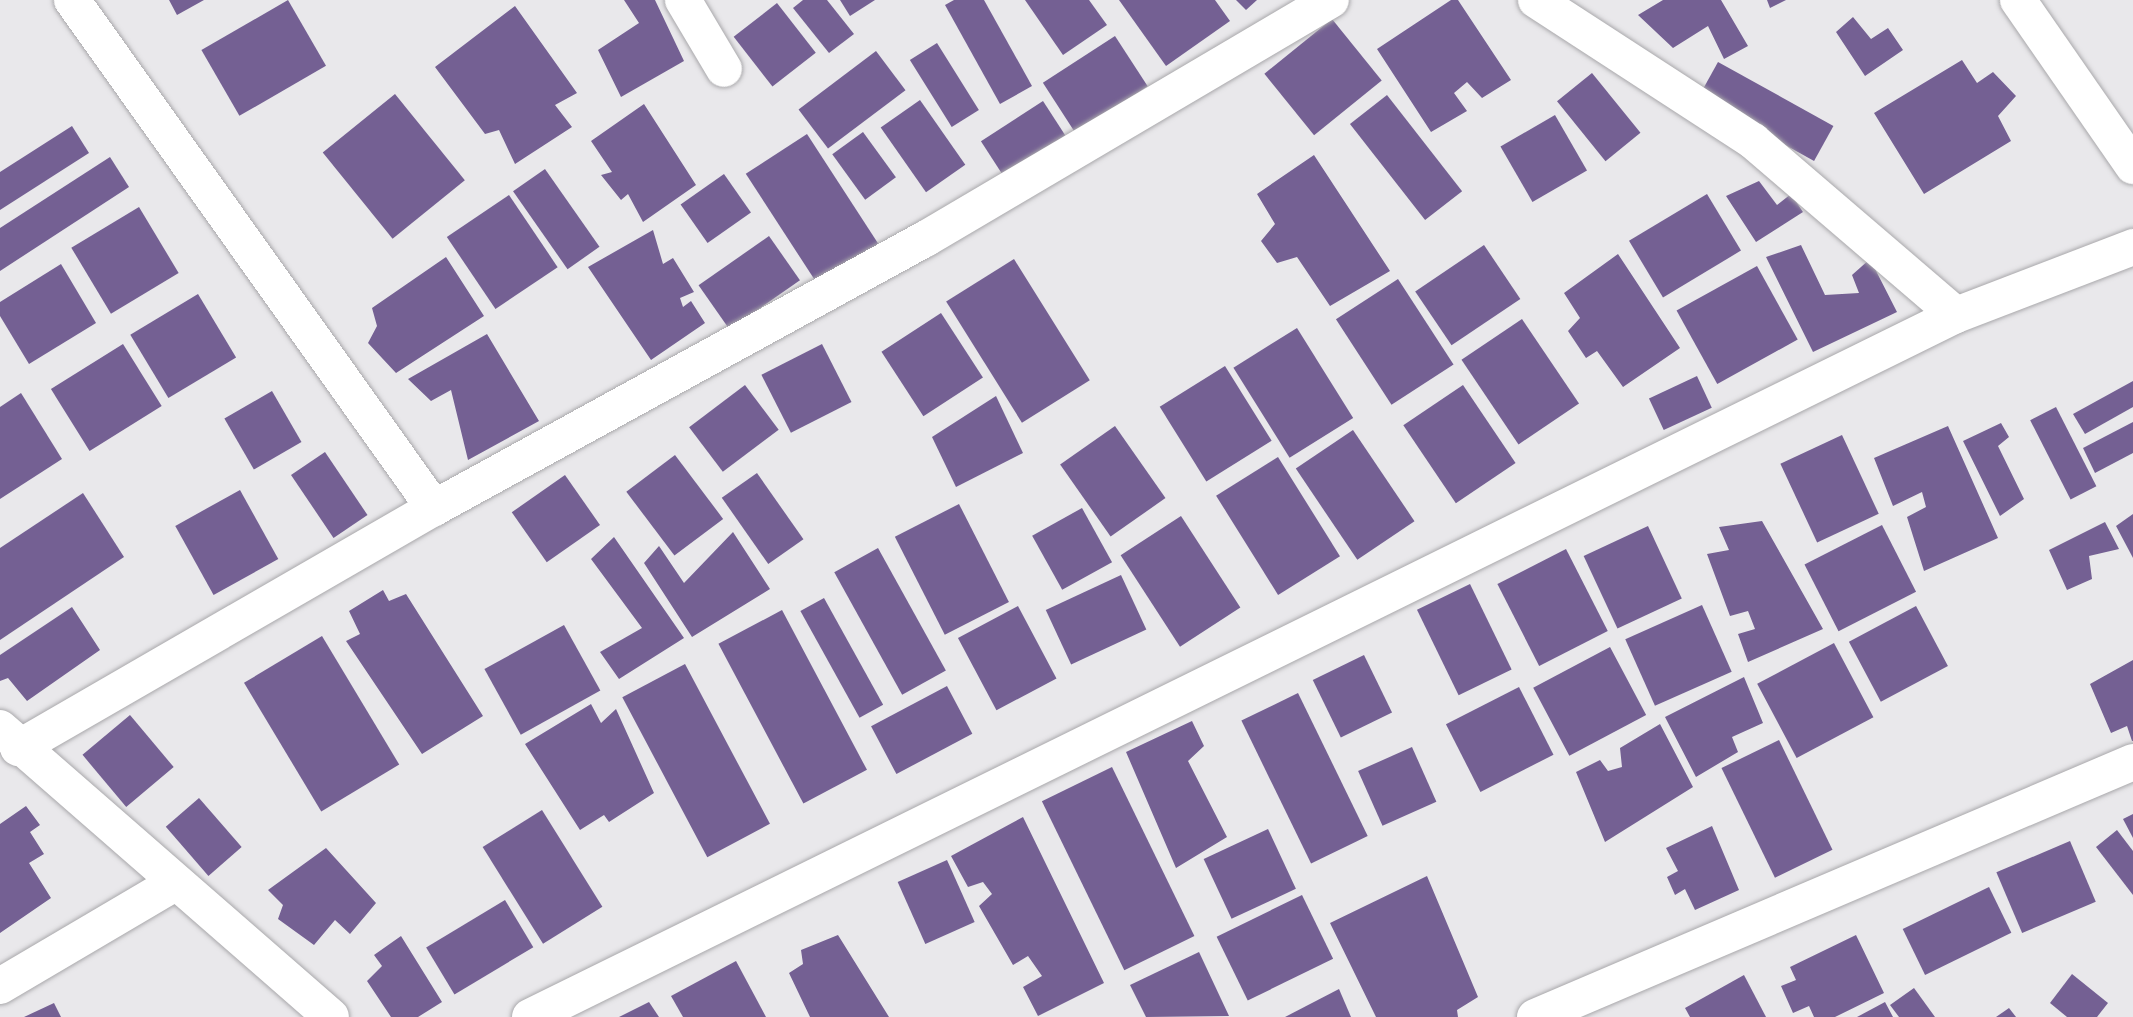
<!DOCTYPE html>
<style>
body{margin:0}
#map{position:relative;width:2133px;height:1017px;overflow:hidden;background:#e9e8eb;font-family:Figtree,sans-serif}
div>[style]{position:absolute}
.building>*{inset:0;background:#746093;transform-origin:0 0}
.roads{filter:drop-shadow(0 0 2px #a9a8ab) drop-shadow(0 0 2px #a9a8ab)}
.minor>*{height:36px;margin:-18px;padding:0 18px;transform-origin:18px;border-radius:18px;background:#fff}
span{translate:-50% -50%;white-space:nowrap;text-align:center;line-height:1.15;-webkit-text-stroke:8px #fff;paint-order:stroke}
</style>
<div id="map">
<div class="building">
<div style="clip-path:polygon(169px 0,204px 0,177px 15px)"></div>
<div style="left:288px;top:0;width:76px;height:100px;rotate:60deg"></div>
<div style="clip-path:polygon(624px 0,655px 0,684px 61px,621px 97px,598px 50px,639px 23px)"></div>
<div style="clip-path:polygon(803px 0,827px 0,854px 34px,829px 53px,793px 8px)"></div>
<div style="clip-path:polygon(840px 0,875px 0,850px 16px)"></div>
<div style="clip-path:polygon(954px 0,984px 0,1032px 86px,1000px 104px,945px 5px)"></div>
<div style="clip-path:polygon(1025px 0,1089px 0,1107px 25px,1063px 55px)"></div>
<div style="clip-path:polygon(1119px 0,1215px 0,1230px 21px,1166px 66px)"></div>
<div style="clip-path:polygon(1236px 0,1257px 0,1246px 10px)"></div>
<div style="clip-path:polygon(1451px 0,1458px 0,1511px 80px,1482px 98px,1467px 82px,1454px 93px,1467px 111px,1431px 132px,1377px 49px)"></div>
<div style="clip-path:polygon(1663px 0,1721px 0,1748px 46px,1724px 59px,1708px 26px,1673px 48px,1638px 15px)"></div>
<div style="clip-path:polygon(1767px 0,1786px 0,1770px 8px)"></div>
<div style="left:777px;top:3px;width:63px;height:55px;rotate:52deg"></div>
<div style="clip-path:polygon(515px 6px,577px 93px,555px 105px,572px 127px,515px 164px,499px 130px,485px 134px,435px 67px)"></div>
<div style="clip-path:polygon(1853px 17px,1871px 39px,1888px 28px,1903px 50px,1865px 76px,1836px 32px)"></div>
<div style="left:1332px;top:19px;width:79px;height:87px;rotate:51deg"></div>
<div style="left:1115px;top:36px;width:60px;height:86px;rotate:57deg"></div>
<div style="left:937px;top:43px;width:79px;height:32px;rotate:58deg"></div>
<div style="left:876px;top:51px;width:49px;height:97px;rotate:53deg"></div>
<div style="clip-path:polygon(1962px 60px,1977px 83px,1993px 72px,2016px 96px,1998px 116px,2011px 141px,1924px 194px,1874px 113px)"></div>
<div style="left:1718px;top:62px;width:132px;height:40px;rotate:29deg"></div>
<div style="left:1592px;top:73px;width:77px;height:45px;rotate:51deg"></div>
<div style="left:395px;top:94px;width:111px;height:93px;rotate:51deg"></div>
<div style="left:1387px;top:95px;width:122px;height:47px;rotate:52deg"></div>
<div style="left:920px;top:100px;width:79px;height:48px;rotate:55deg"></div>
<div style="left:1043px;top:101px;width:44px;height:74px;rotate:57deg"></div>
<div style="clip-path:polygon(644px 104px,696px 185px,643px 222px,628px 194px,621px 200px,601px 175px,612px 172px,591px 141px)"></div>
<div style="left:1555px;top:115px;width:64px;height:63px;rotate:60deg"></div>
<div style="clip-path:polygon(72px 126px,89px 153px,0 210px,0 172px)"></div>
<div style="left:863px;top:132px;width:56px;height:38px;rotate:54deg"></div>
<div style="left:807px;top:134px;width:133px;height:73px;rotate:57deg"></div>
<div style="clip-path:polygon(1314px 155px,1390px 271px,1330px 306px,1297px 257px,1277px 263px,1261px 241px,1275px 224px,1257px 194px)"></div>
<div style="clip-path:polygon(110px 157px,129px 187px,0 271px,0 228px)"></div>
<div style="left:545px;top:169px;width:95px;height:39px;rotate:55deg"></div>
<div style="left:724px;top:174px;width:47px;height:53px;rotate:55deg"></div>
<div style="clip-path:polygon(1759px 181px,1777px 205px,1791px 194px,1803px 212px,1756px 242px,1726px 196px)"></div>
<div style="left:1707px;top:194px;width:66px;height:91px;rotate:59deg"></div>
<div style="left:509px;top:195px;width:87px;height:75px;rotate:56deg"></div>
<div style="left:139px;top:207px;width:77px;height:79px;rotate:59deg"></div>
<div style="clip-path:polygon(653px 230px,663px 264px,673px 258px,694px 292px,680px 298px,683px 307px,691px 301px,705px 323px,651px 360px,588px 267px)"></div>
<div style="left:769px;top:236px;width:54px;height:86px;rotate:55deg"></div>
<div style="left:1484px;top:245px;width:65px;height:83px;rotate:56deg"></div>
<div style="clip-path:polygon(1801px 245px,1825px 295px,1859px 293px,1852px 275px,1870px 259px,1897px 312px,1813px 352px,1766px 257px)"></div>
<div style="clip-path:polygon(1618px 254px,1680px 348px,1623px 387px,1597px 351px,1586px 358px,1568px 331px,1580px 318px,1564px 293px)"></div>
<div style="clip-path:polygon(446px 257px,484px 316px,396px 373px,368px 343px,377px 326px,372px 308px)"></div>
<div style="left:1014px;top:259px;width:143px;height:80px;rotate:58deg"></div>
<div style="clip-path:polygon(61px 264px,96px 323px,29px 364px,0 316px,0 302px)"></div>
<div style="left:1757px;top:266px;width:84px;height:92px;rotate:61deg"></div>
<div style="left:1398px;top:279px;width:102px;height:74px;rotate:57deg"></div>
<div style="left:198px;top:294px;width:74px;height:79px;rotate:59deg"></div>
<div style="left:941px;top:313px;width:77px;height:71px;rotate:57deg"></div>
<div style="left:1522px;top:319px;width:102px;height:73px;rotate:56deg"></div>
<div style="left:1297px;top:328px;width:106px;height:75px;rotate:58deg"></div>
<div style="clip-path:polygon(487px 334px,539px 421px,468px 460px,451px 390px,431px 401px,408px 379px)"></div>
<div style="left:123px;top:344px;width:73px;height:85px;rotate:58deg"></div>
<div style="left:822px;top:344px;width:65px;height:68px;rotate:63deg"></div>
<div style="left:1225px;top:366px;width:88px;height:77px;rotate:58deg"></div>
<div style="left:1697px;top:376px;width:35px;height:53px;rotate:65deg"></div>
<div style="clip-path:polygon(2133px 381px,2133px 407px,2085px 434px,2073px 414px)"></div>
<div style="left:745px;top:385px;width:56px;height:70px;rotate:53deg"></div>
<div style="left:1463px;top:385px;width:94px;height:72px;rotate:56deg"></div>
<div style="left:272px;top:391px;width:59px;height:55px;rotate:60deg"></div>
<div style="clip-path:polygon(21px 393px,62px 459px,0 499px,0 407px)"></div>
<div style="clip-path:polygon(996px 396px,1023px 453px,956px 487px,932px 437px)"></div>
<div style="left:2056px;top:407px;width:89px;height:29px;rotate:63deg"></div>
<div style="clip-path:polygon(2133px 422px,2133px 453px,2095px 473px,2083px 448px)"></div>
<div style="clip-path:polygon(2001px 423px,2009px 437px,1998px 446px,2024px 499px,2000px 516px,1963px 441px)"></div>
<div style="left:1115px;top:426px;width:88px;height:67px;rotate:55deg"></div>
<div style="clip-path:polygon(1948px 426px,1998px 538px,1924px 571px,1907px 517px,1926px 507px,1922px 492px,1893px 506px,1874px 458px)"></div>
<div style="left:1353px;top:430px;width:110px;height:69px;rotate:56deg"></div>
<div style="left:1842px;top:435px;width:87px;height:68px;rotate:65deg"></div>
<div style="left:325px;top:452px;width:76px;height:41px;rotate:56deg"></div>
<div style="left:675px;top:455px;width:80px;height:61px;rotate:53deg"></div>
<div style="left:1278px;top:457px;width:117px;height:73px;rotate:58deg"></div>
<div style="left:757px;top:473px;width:81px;height:43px;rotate:55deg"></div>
<div style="left:565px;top:475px;width:61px;height:65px;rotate:55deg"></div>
<div style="left:240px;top:490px;width:79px;height:74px;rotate:61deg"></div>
<div style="clip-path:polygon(83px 493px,124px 557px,0 640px,0 548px)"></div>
<div style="left:959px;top:504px;width:110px;height:72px;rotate:63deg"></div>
<div style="left:1082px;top:508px;width:62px;height:57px;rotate:61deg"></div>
<div style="clip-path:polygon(2133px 514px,2133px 558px,2116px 526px)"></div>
<div style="left:1181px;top:516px;width:109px;height:72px;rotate:57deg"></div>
<div style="clip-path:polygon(1762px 521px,1823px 629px,1748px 662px,1738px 634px,1755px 629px,1748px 611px,1730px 616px,1707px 554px,1729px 550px,1719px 527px)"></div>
<div style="clip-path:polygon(2105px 522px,2119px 549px,2089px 556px,2092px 579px,2067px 590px,2049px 550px)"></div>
<div style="left:1882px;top:525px;width:75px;height:87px;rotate:63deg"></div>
<div style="left:1648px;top:526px;width:80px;height:71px;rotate:65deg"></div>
<div style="clip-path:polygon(733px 532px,770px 589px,692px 637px,644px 563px,659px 546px,684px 583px)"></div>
<div style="clip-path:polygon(614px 537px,684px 638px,619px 679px,600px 652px,642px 628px,591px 559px)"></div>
<div style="left:878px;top:548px;width:140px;height:50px;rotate:61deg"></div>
<div style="left:1566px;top:549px;width:92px;height:77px;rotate:63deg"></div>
<div style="left:1121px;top:575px;width:60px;height:83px;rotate:65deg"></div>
<div style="left:1470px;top:584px;width:95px;height:59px;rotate:64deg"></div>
<div style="clip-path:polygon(383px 590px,389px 601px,406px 594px,483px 716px,422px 754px,346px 641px,360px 634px,349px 611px)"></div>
<div style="left:824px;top:598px;width:122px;height:27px;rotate:61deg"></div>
<div style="left:1702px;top:605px;width:73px;height:84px;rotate:66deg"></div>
<div style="left:1018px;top:606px;width:82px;height:68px;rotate:62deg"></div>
<div style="left:1916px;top:606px;width:68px;height:76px;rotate:62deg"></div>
<div style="clip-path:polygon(72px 607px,100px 650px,27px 701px,8px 678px,0 681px,0 655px)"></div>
<div style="left:782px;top:610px;width:181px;height:72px;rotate:62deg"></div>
<div style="left:564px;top:625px;width:75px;height:91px;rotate:61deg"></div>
<div style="left:322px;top:636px;width:150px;height:91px;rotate:59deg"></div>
<div style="left:1834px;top:643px;width:84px;height:87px;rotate:62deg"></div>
<div style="left:1610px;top:647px;width:77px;height:87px;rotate:62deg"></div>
<div style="left:1364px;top:655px;width:64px;height:57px;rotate:64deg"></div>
<div style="clip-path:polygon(2133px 660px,2133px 741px,2132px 741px,2127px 726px,2111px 733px,2090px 684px)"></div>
<div style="left:685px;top:664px;width:181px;height:71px;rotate:62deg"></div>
<div style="clip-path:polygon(1744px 677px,1763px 723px,1732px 737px,1738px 752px,1696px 777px,1665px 717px)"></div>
<div style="left:947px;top:686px;width:54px;height:86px;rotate:62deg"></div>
<div style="left:1519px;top:687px;width:76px;height:82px;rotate:63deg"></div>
<div style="left:1298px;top:693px;width:159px;height:63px;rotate:64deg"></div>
<div style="clip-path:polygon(591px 704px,601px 723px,616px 709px,654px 793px,609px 822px,604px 815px,580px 830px,525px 744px)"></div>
<div style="left:130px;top:715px;width:68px;height:62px;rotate:50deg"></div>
<div style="clip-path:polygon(1192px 721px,1204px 746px,1188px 761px,1227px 837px,1176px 868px,1126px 752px)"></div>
<div style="clip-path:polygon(1660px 724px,1693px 787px,1605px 842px,1576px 772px,1600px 760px,1608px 771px,1622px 767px,1620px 748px)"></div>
<div style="left:1779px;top:740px;width:122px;height:64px;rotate:64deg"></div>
<div style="left:1412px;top:747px;width:60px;height:59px;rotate:66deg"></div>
<div style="left:1112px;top:767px;width:188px;height:78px;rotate:64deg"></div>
<div style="left:199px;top:798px;width:65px;height:44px;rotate:49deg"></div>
<div style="clip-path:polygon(26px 806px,40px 825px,30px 832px,44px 854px,29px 863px,51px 898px,0 933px,0 824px)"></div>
<div style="left:542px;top:810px;width:114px;height:70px;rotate:58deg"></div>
<div style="clip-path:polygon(2133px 814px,2133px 838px,2123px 819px)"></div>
<div style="clip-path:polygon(1023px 817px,1104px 983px,1038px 1016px,1023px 987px,1042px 976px,1028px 956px,1013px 965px,979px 906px,992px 894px,983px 882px,968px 887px,951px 856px)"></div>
<div style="clip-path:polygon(1712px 826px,1739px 890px,1695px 910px,1685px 889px,1675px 895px,1667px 877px,1678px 871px,1666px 848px)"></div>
<div style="left:1268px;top:829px;width:66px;height:71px;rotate:65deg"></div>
<div style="clip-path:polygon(2117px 830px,2133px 851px,2133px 895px,2096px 847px)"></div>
<div style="left:2070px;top:841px;width:66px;height:80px;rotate:67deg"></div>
<div style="clip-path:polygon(326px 848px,376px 903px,350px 934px,335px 920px,314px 945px,278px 919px,283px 905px,268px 890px)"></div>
<div style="left:947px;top:860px;width:68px;height:54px;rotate:66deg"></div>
<div style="clip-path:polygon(1427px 876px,1478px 997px,1457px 1010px,1458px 1017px,1376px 1017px,1330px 923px)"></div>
<div style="left:1989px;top:887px;width:51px;height:96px;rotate:64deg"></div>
<div style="left:1302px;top:895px;width:71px;height:95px;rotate:64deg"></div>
<div style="left:505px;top:900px;width:55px;height:92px;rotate:59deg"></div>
<div style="clip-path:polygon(838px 935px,889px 1017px,810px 1017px,789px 973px,803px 964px,801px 950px)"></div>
<div style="clip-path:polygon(1856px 935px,1884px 993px,1835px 1017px,1814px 1017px,1809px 1006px,1793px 1013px,1781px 986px,1796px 980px,1790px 967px)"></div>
<div style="clip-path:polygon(401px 936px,442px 1002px,418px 1017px,391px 1017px,367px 981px,382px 966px,374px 955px)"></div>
<div style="clip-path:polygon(1199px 952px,1229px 1016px,1146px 1017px,1130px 985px)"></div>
<div style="clip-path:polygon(736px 961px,766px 1017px,683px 1017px,671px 996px)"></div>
<div style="clip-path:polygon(2072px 974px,2108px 1003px,2097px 1017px,2067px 1017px,2050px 1003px)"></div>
<div style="clip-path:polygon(1744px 975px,1766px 1017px,1690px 1017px,1685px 1008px)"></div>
<div style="clip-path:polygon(1914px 988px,1935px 1017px,1899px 1017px,1890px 1005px)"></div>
<div style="clip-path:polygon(1339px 989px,1351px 1017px,1285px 1017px)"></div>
<div style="clip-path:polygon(649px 1002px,659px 1017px,619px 1017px)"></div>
<div style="clip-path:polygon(1885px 1002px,1893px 1017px,1857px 1017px)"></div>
<div style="clip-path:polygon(54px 1003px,61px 1017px,24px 1017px)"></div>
<div style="clip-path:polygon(2009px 1008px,2016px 1017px,1996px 1017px)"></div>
</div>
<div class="roads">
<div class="minor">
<div style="left:72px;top:0;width:624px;rotate:54.53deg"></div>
<div style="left:683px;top:0;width:80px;rotate:59.3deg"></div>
<div style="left:1536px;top:0;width:259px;rotate:33deg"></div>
<div style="left:1753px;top:141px;width:267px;rotate:40.6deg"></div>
<div style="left:2018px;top:0;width:202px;rotate:55.3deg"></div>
<div style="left:0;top:728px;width:439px;rotate:41.1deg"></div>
<div style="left:18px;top:748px;width:480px;rotate:-30deg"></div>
<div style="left:434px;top:508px;width:560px;rotate:-28.72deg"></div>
<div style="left:925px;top:239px;width:471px;rotate:-30.5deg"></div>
<div style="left:0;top:986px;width:201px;rotate:-30.5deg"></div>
<div style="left:530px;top:1017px;width:1589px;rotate:-26.21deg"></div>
<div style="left:1956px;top:315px;width:190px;rotate:-21deg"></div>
<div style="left:1535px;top:1017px;width:650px;rotate:-23.09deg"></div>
</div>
</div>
</div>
